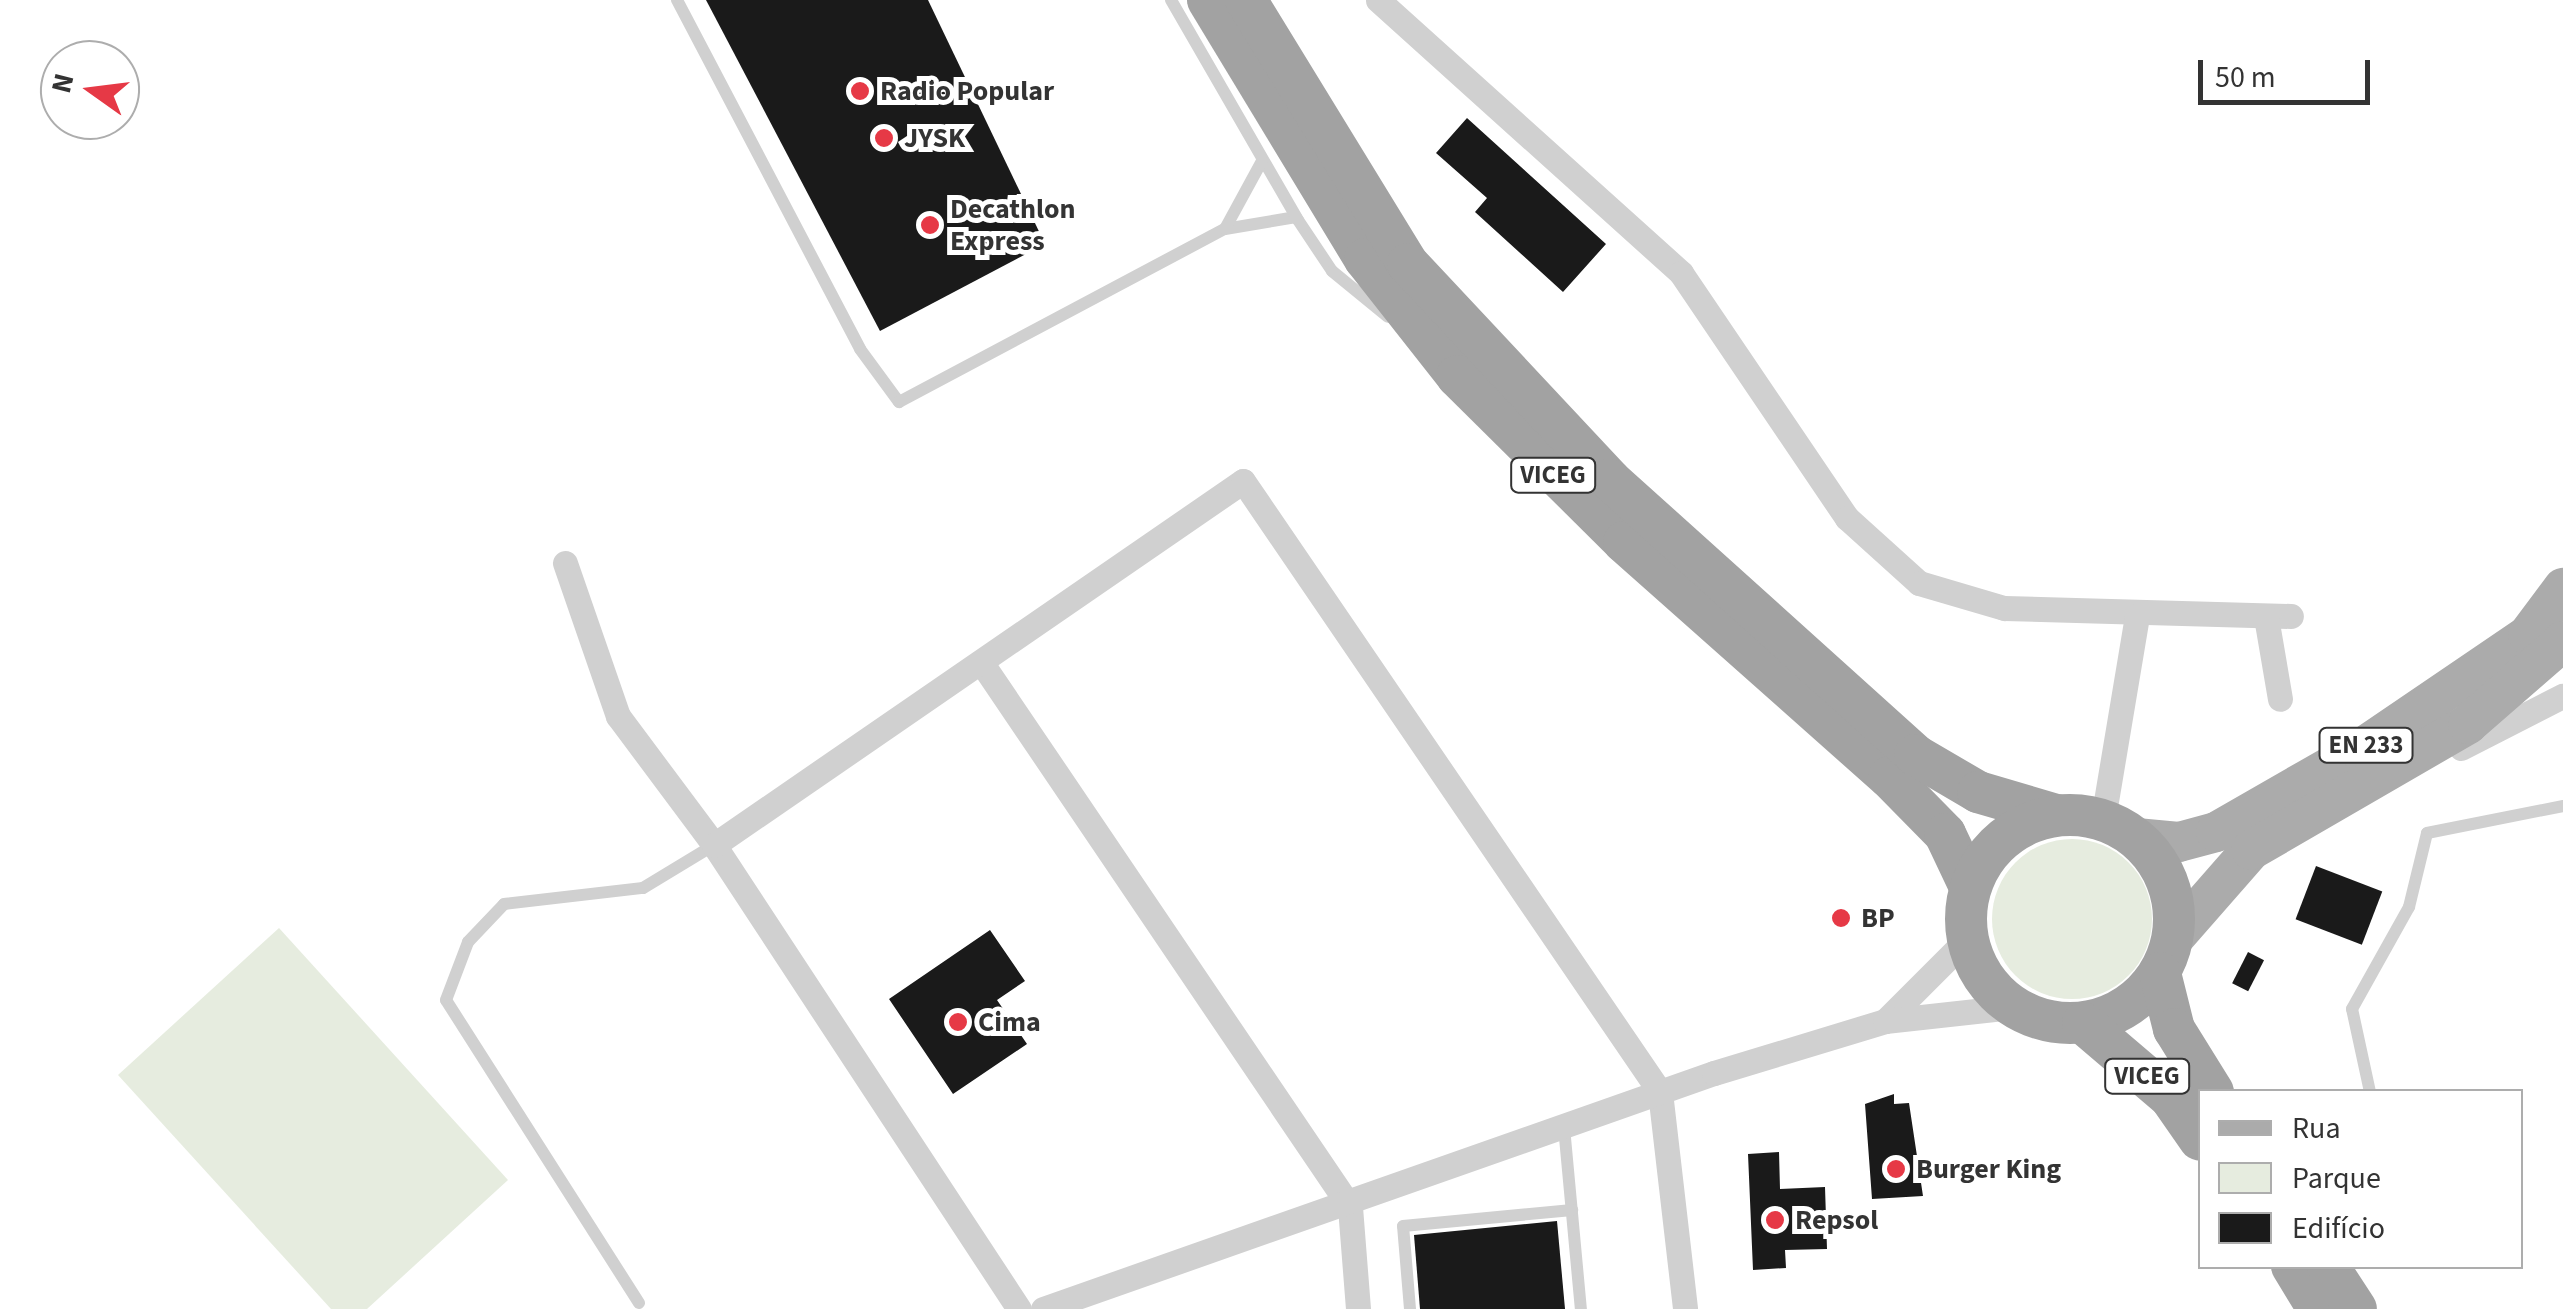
<!DOCTYPE html>
<meta charset="utf-8">
<style>
body{margin:0}
#map{position:relative;width:2563px;height:1309px;overflow:hidden;background:#fff;font-family:"Source Sans 3",sans-serif}
div>[style]{position:absolute}
.green>*{inset:0;background:#e6ecdf}
.round{border-radius:50%}
.building>*{inset:0;background:#1a1a1a;transform-origin:0 0}
.service>*{height:12px;margin:-6px;padding:0 6px;transform-origin:6px;border-radius:6px;background:#d0d0d0}
.minor>*{height:25px;margin:-12.5px;padding:0 12.5px;transform-origin:12.5px;border-radius:12.5px;background:#d0d0d0}
.primary>*{height:40px;margin:-20px;padding:0 20px;transform-origin:20px;border-radius:20px;background:#ababab}
.trunk>*{height:42px;margin:-21px;padding:0 21px;transform-origin:21px;border-radius:21px;background:#a2a2a2}
.trunk>.ring{margin:-21px;padding:0;box-sizing:content-box;background:none;border:42px solid #a2a2a2;border-radius:50%}
.dots>*{width:28px;height:28px;translate:-50% -50%;box-sizing:border-box;border:5px solid #fff;border-radius:50%}
span{translate:-50% -50%;white-space:nowrap;text-align:center;line-height:1.15;-webkit-text-stroke:10px #fff;paint-order:stroke}
.shield-label span{padding:2px 8px;background:#fff;border:2px solid;border-radius:8px;-webkit-text-stroke-width:0}
.shield-label{font-size:25px;color:#333;font-weight:700}
.poi-label{font-size:28px;color:#333;font-weight:700}
.left{translate:0 -50%;text-align:left}
.legend{position:absolute;left:2198px;top:1089px;width:325px;height:180px;box-sizing:border-box;background:#fff;border:2px solid #adadad;margin:0;padding:12px 18px;list-style:none;font-size:30px;color:#333}
.legend li{display:flex;align-items:center;gap:20px;height:50px}
.legend b{width:50px;border:2px solid #adadad}
.north{position:absolute;left:40px;top:40px;width:100px;height:100px;box-sizing:border-box;background:#fff;border:2px solid #adadad;border-radius:50%;rotate:284deg;font-size:28px;font-weight:700;line-height:40px;text-align:center;color:#333}
.north::after{content:'';display:block;margin:auto;width:35px;height:45px;background:#e63946;clip-path:polygon(50% 0,100% 100%,50% 72%,0 100%)}
.scale{position:absolute;left:2198px;top:60px;width:172px;height:45px;box-sizing:border-box;border:5px solid #333;border-top:0;padding-left:12px;font-size:30px;line-height:35px;white-space:nowrap;color:#333;-webkit-text-stroke:8px #fff;paint-order:stroke}
</style>
<div id="map">
<div class="green">
<div class="round" style="left:1992px;top:839px;width:160px;height:160px"></div>
<div style="clip-path:polygon(279px 928px,508px 1180px,367px 1309px,331px 1309px,118px 1075px)"></div>
</div>
<div class="building">
<div style="clip-path:polygon(706px 0,928px 0,1045px 244px,880px 331px)"></div>
<div style="clip-path:polygon(1467px 118px,1606px 244px,1563px 292px,1475px 212px,1487px 198px,1436px 153px)"></div>
<div style="left:2316px;top:866px;width:71px;height:57px;rotate:21deg"></div>
<div style="clip-path:polygon(990px 930px,1025px 981px,997px 1000px,1027px 1044px,953px 1094px,889px 999px)"></div>
<div style="left:2248px;top:952px;width:18px;height:35px;rotate:27deg"></div>
<div style="clip-path:polygon(1894px 1094px,1894px 1104px,1909px 1103px,1923px 1196px,1872px 1199px,1865px 1104px)"></div>
<div style="clip-path:polygon(1779px 1152px,1780px 1189px,1825px 1187px,1827px 1249px,1785px 1250px,1786px 1268px,1753px 1270px,1748px 1154px)"></div>
<div style="clip-path:polygon(1557px 1221px,1565px 1309px,1420px 1309px,1414px 1235px)"></div>
</div>
<div class="service">
<div style="left:677px;top:0;width:394px;rotate:62.3deg"></div>
<div style="left:860px;top:349px;width:66px;rotate:53.7deg"></div>
<div style="left:899px;top:402px;width:369px;rotate:-28deg"></div>
<div style="left:1225px;top:229px;width:72px;rotate:-9.6deg"></div>
<div style="left:1171px;top:0;width:254px;rotate:60deg"></div>
<div style="left:1298px;top:220px;width:61px;rotate:56.3deg"></div>
<div style="left:1332px;top:271px;width:72px;rotate:39.4deg"></div>
<div style="left:1226px;top:227px;width:75px;rotate:-61.4deg"></div>
<div style="left:2370px;top:1092px;width:85px;rotate:-102.2deg"></div>
<div style="left:2352px;top:1009px;width:117px;rotate:-60.8deg"></div>
<div style="left:2409px;top:907px;width:76px;rotate:-76.3deg"></div>
<div style="left:2427px;top:833px;width:139px;rotate:-11.2deg"></div>
<div style="left:1564px;top:1127px;width:183px;rotate:84.7deg"></div>
<div style="left:639px;top:1303px;width:359px;rotate:-122.5deg"></div>
<div style="left:446px;top:1000px;width:62px;rotate:-69.2deg"></div>
<div style="left:468px;top:942px;width:52px;rotate:-46.5deg"></div>
<div style="left:504px;top:904px;width:140px;rotate:-6.6deg"></div>
<div style="left:643px;top:888px;width:83px;rotate:-31.2deg"></div>
<div style="left:1410px;top:1309px;width:83px;rotate:-94.8deg"></div>
<div style="left:1403px;top:1226px;width:170px;rotate:-5.4deg"></div>
</div>
<div class="minor">
<div style="left:1378px;top:0;width:408px;rotate:42deg"></div>
<div style="left:1681px;top:273px;width:296px;rotate:55.9deg"></div>
<div style="left:1847px;top:518px;width:97px;rotate:42.1deg"></div>
<div style="left:1919px;top:583px;width:89px;rotate:16.4deg"></div>
<div style="left:2004px;top:608px;width:287px;rotate:1.6deg"></div>
<div style="left:565px;top:563px;width:162px;rotate:70.9deg"></div>
<div style="left:618px;top:716px;width:161px;rotate:53.3deg"></div>
<div style="left:2266px;top:617px;width:83px;rotate:80.3deg"></div>
<div style="left:981px;top:662px;width:658px;rotate:55.9deg"></div>
<div style="left:1350px;top:1207px;width:102px;rotate:85.5deg"></div>
<div style="left:2461px;top:748px;width:114px;rotate:-27.2deg"></div>
<div style="left:2103px;top:819px;width:206px;rotate:-80.5deg"></div>
<div style="left:1885px;top:1021px;width:116px;rotate:-45deg"></div>
<div style="left:1019px;top:1309px;width:555px;rotate:-123.32deg"></div>
<div style="left:714px;top:845px;width:642px;rotate:-34.53deg"></div>
<div style="left:1243px;top:481px;width:740px;rotate:55.69deg"></div>
<div style="left:1660px;top:1092px;width:218px;rotate:83.4deg"></div>
<div style="left:1043px;top:1309px;width:711px;rotate:-19.38deg"></div>
<div style="left:1714px;top:1073px;width:179px;rotate:-16.9deg"></div>
<div style="left:1885px;top:1021px;width:128px;rotate:-6.3deg"></div>
</div>
<div class="primary">
<div style="left:2136px;top:838px;width:43px;rotate:5.3deg"></div>
<div style="left:2179px;top:842px;width:38px;rotate:-15deg"></div>
<div style="left:2216px;top:832px;width:165px;rotate:-29.8deg"></div>
<div style="left:2359px;top:750px;width:204px;rotate:-34.2deg"></div>
<div style="left:2528px;top:635px;width:59px;rotate:-53.3deg"></div>
<div style="left:2173px;top:939px;width:118px;rotate:-48.8deg"></div>
<div style="left:2251px;top:850px;width:251px;rotate:-30.1deg"></div>
<div style="left:2468px;top:724px;width:126px;rotate:-41.1deg"></div>
</div>
<div class="trunk">
<div style="left:1208px;top:0;width:303px;rotate:58.8deg"></div>
<div style="left:1365px;top:259px;width:149px;rotate:51.8deg"></div>
<div style="left:1457px;top:376px;width:235px;rotate:44.8deg"></div>
<div style="left:1624px;top:542px;width:354px;rotate:41.6deg"></div>
<div style="left:1889px;top:777px;width:80px;rotate:45.5deg"></div>
<div style="left:1945px;top:834px;width:59px;rotate:64.7deg"></div>
<div style="left:1246px;top:0;width:310px;rotate:58.5deg"></div>
<div style="left:1408px;top:264px;width:296px;rotate:46.9deg"></div>
<div style="left:1610px;top:480px;width:411px;rotate:42deg"></div>
<div style="left:1915px;top:755px;width:73px;rotate:30.4deg"></div>
<div style="left:1978px;top:792px;width:81px;rotate:16.4deg"></div>
<div class="ring" style="left:1966px;top:815px;width:166px;height:166px"></div>
<div style="left:2160px;top:973px;width:58px;rotate:76deg"></div>
<div style="left:2174px;top:1029px;width:74px;rotate:58.2deg"></div>
<div style="left:2083px;top:1023px;width:114px;rotate:40.4deg"></div>
<div style="left:2170px;top:1097px;width:52px;rotate:55.1deg"></div>
<div style="left:2292px;top:1266px;width:50px;rotate:58.8deg"></div>
<div style="left:2328px;top:1266px;width:51px;rotate:56.9deg"></div>
</div>
<div class="dots">
<div style="left:860px;top:91px;background:#e63946"></div>
<div style="left:884px;top:138px;background:#e63946"></div>
<div style="left:930px;top:225px;background:#e63946"></div>
<div style="left:1841px;top:918px;background:#e63946"></div>
<div style="left:958px;top:1022px;background:#e63946"></div>
<div style="left:1896px;top:1169px;background:#e63946"></div>
<div style="left:1775px;top:1220px;background:#e63946"></div>
</div>
<div class="shield-label">
<span style="left:1553px;top:475px">VICEG</span>
<span style="left:2366px;top:745px">EN 233</span>
<span style="left:2147px;top:1076px">VICEG</span>
</div>
<div class="poi-label">
<span class="left" style="left:880px;top:91px">Radio Popular</span>
<span class="left" style="left:904px;top:138px">JYSK</span>
<span class="left" style="left:950px;top:225px">Decathlon<br>Express</span>
<span class="left" style="left:1861px;top:918px">BP</span>
<span class="left" style="left:978px;top:1022px">Cima</span>
<span class="left" style="left:1916px;top:1169px">Burger King</span>
<span class="left" style="left:1795px;top:1220px">Repsol</span>
</div>
<ul class="legend">
<li><b style="height:12px;background:#ababab"></b>Rua</li>
<li><b style="height:28px;background:#e6ecdf"></b>Parque</li>
<li><b style="height:28px;background:#1a1a1a"></b>Edifício</li>
</ul>
<div class="north">N</div>
<div class="scale">50 m</div>
</div>
